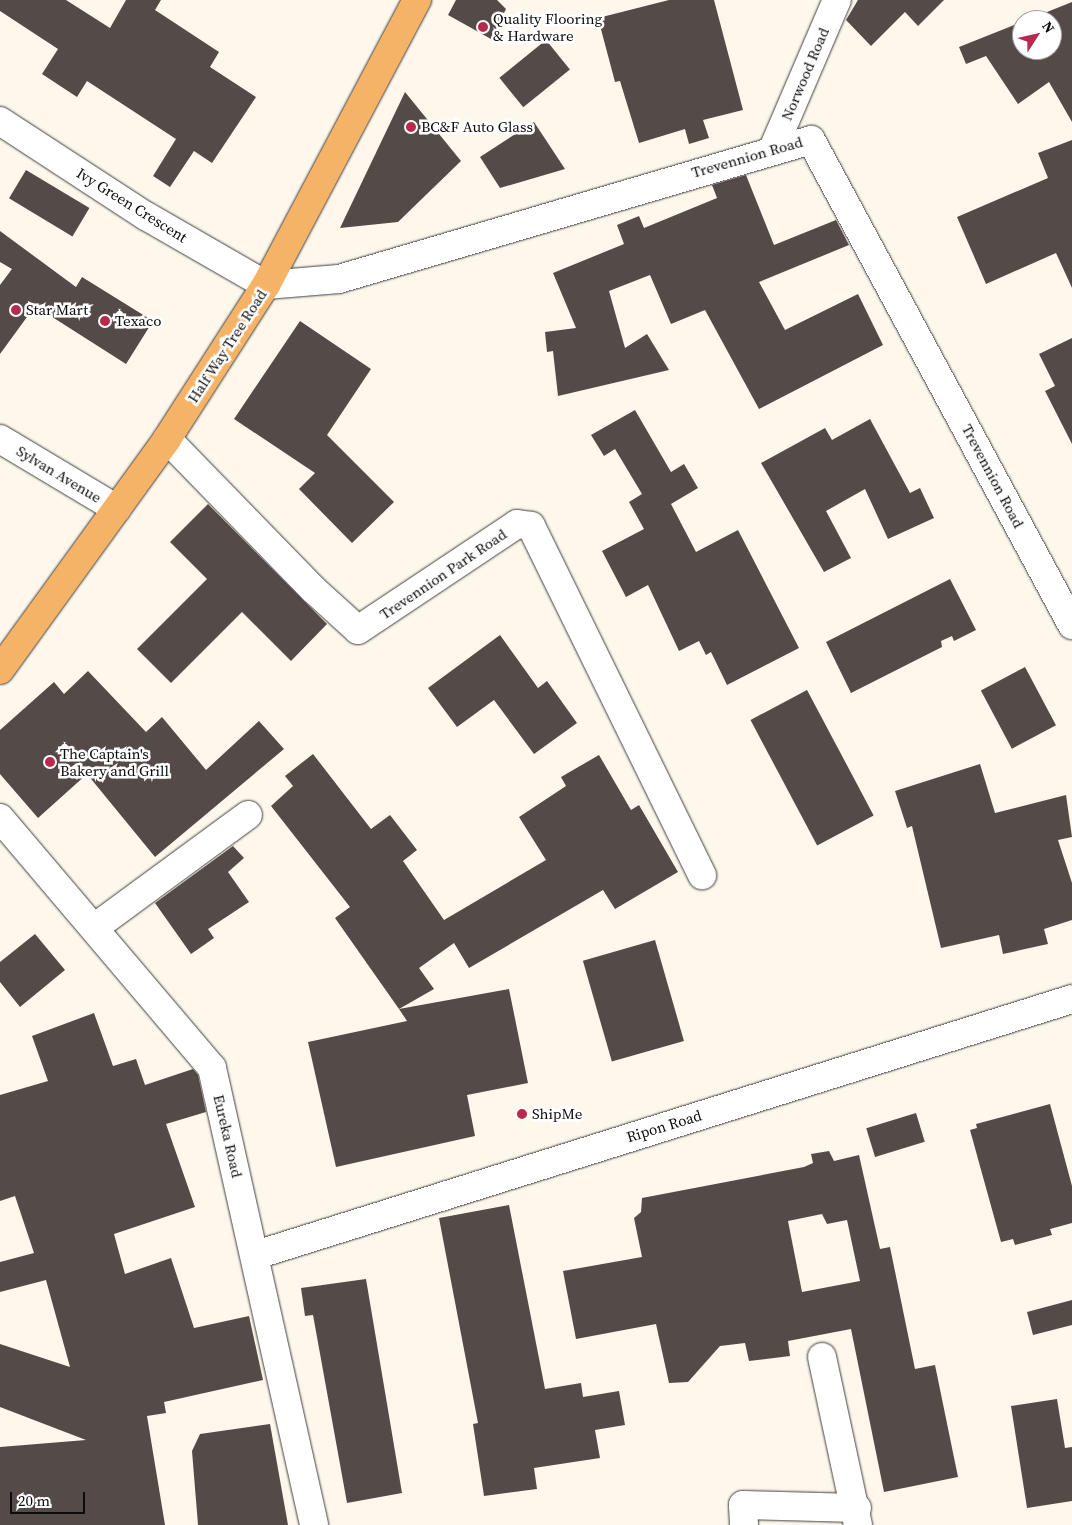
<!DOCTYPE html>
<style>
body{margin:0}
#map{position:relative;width:1072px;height:1525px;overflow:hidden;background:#fef7ec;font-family:"Source Serif 4",serif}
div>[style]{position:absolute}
.building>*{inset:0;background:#544b49;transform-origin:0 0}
.roads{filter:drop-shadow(0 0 1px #3f3f3f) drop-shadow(0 0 1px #3f3f3f)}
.minor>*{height:28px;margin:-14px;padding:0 14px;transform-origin:14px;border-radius:14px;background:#fff}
.major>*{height:28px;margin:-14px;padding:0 14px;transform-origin:14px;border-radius:14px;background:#f4b366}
.dots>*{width:14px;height:14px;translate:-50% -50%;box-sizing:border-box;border:2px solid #fff;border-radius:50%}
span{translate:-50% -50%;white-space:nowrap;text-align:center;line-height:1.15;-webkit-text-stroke:5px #fff;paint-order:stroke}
.poi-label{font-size:15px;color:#0c0c0c}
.left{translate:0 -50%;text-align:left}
.street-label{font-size:15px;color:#0c0c0c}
.north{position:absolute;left:1012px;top:10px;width:50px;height:50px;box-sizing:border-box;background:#fff;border:1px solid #9e9e9e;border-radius:50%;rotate:55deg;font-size:14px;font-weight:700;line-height:20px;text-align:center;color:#0c0c0c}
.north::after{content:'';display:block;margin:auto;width:18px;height:22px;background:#b8294e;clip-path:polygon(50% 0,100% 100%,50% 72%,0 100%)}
.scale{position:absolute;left:10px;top:1492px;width:75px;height:22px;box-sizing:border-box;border:2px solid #0c0c0c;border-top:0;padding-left:6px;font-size:15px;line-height:18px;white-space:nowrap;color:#0c0c0c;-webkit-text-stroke:4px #fff;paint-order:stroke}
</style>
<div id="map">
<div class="building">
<div style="clip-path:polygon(0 0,66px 0,110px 28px,126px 0,161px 0,155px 10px,219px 52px,210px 67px,256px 97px,212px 163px,194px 151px,170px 187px,153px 176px,176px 139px,87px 81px,77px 97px,42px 74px,58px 49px,0 11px)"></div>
<div style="clip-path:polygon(456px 0,497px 0,506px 9px,491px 39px,448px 15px)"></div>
<div style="clip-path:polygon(669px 0,714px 0,743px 110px,703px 120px,709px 138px,689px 144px,685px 129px,639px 143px,620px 81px,615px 82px,598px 18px)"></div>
<div style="clip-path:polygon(858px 0,944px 0,918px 26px,905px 12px,871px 46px,846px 20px)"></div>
<div style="clip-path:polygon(1072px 2px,1072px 122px,1049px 82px,1018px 104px,986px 56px,966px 64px,959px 47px,1022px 22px,1022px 50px,1052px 50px,1052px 20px,1027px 20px)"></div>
<div style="left:546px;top:40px;width:38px;height:60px;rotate:51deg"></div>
<div style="clip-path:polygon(405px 92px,461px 161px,398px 222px,340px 228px)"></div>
<div style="clip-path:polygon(534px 122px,565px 169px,500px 188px,480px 157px)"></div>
<div style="clip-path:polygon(1072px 140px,1072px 288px,1056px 253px,986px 284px,957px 217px,1048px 178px,1038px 153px)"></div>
<div style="left:26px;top:170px;width:74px;height:33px;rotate:31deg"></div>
<div style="clip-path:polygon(746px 175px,774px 245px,836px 220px,849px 245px,759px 282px,785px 330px,858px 294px,883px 345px,759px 409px,705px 310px,671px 324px,650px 275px,609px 291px,625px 348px,647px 334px,669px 370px,558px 396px,553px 351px,547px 352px,545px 332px,576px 328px,553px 273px,624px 244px,617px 225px,639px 216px,644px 228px,717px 198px,712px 185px)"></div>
<div style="clip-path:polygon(0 231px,76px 287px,82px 277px,153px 321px,126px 364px,35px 306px,0 354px,0 285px,12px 269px,0 262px)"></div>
<div style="clip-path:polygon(300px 321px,371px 369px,327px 435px,394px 502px,352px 543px,299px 489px,315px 473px,234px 419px)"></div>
<div style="clip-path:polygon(1072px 338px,1072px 444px,1045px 391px,1055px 386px,1039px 354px)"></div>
<div style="clip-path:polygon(635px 410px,671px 472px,684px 464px,698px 488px,671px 504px,696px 552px,738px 530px,799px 648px,727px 685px,711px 652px,706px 655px,699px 641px,679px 651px,648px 585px,626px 597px,602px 551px,644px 529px,629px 502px,642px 494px,615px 449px,604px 456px,591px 435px)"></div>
<div style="clip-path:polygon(870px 419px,910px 493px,920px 488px,934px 518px,888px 539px,865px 489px,826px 511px,851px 558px,824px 572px,761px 463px,825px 428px,832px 440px)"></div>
<div style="clip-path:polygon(208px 504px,327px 624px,291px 661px,242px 612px,171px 683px,137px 649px,207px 579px,170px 542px)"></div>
<div style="clip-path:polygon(950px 579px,976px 630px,954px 641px,952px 636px,941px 641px,942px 647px,851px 693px,826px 642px)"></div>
<div style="clip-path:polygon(500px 635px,538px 688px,547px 681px,577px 723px,534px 754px,494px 700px,457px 727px,428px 688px)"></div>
<div style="left:1025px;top:667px;width:66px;height:50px;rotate:62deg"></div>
<div style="clip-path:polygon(88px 671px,146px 732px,162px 717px,206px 770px,259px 721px,284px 749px,155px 857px,87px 774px,38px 818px,0 774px,0 730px,54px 682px,64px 694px)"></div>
<div style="left:807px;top:690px;width:142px;height:64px;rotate:62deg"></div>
<div style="clip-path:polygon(313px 754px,371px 829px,390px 815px,417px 850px,403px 861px,444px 920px,546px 860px,519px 817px,566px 786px,561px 777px,599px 755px,631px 810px,639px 805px,678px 872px,615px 909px,603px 890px,469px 968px,454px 943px,419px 968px,434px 989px,399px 1009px,335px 918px,350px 907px,271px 806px,293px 786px,285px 776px)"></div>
<div style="clip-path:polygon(980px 764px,995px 813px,1066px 795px,1072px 837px,1058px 840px,1072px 883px,1072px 920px,1044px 929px,1048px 944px,1003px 954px,999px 935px,941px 948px,912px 826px,907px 828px,895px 791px)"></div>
<div style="clip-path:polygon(233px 846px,244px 858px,228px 872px,249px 902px,208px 929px,214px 938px,191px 954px,155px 903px)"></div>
<div style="clip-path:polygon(35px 934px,65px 970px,20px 1007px,0 982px,0 962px)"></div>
<div style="left:655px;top:940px;width:105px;height:75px;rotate:74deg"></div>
<div style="clip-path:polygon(509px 989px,528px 1083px,467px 1095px,475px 1136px,336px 1167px,308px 1042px,407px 1021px,399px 1009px)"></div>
<div style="clip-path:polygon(94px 1013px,113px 1066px,136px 1059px,145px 1085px,193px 1069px,198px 1075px,206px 1112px,166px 1124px,195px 1207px,114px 1234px,125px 1274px,171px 1258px,194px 1328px,249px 1316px,263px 1380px,164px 1402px,166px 1413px,147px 1416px,165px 1525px,0 1525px,0 1447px,86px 1440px,0 1407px,0 1344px,70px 1367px,46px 1280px,0 1292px,0 1262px,34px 1253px,15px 1196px,0 1201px,0 1095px,48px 1081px,32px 1036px)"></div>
<div style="clip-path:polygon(1050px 1104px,1072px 1186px,1072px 1223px,1050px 1229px,1052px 1235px,1015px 1245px,1013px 1239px,1001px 1242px,970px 1130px,977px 1128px,976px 1124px)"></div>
<div style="left:916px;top:1113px;width:30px;height:52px;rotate:73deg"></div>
<div style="clip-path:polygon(evenodd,829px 1151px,834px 1161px,859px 1155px,880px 1249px,890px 1247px,915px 1369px,935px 1365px,958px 1477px,884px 1492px,851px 1329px,788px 1341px,790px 1356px,749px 1361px,745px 1343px,720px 1346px,688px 1382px,669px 1383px,656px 1324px,576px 1339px,563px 1271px,642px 1257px,634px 1218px,641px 1212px,642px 1198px,804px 1167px,813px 1163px,811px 1154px,829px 1151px,822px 1214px,827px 1224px,847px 1220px,860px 1281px,802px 1292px,788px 1221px,822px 1214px)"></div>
<div style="clip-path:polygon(509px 1205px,545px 1389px,581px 1383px,583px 1397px,619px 1391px,625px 1425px,595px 1430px,600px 1458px,534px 1468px,537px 1489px,484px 1496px,473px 1424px,478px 1423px,439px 1218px)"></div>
<div style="clip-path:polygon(366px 1279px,402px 1493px,347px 1503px,313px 1315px,305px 1316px,301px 1288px)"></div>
<div style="clip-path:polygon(1072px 1300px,1072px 1325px,1033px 1335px,1027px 1312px)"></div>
<div style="clip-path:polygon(1057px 1399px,1065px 1448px,1072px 1447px,1072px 1501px,1027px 1508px,1011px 1406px)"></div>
<div style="clip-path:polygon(270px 1424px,288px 1525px,198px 1525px,192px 1451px,200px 1434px)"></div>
</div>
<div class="roads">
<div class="minor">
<div style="left:0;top:121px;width:174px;rotate:33.1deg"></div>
<div style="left:146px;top:216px;width:138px;rotate:29.9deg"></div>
<div style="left:266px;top:285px;width:73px;rotate:-4.7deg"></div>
<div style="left:339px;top:279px;width:492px;rotate:-16.4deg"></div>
<div style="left:811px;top:140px;width:551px;rotate:61.71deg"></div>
<div style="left:773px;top:149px;width:162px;rotate:-66.8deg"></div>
<div style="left:0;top:439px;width:136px;rotate:30.9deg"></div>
<div style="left:167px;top:439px;width:211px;rotate:45.8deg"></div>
<div style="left:314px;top:590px;width:59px;rotate:42.3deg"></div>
<div style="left:358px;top:630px;width:191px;rotate:-33.7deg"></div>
<div style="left:517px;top:524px;width:14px;rotate:8deg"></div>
<div style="left:531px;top:526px;width:389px;rotate:63.9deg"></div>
<div style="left:0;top:818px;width:328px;rotate:49.7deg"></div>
<div style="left:212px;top:1068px;width:468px;rotate:77.4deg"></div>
<div style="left:94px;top:928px;width:191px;rotate:-36.3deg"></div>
<div style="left:256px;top:1255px;width:855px;rotate:-17.42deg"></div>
<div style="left:822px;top:1357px;width:172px;rotate:77.9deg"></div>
<div style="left:744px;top:1525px;width:20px;rotate:-93deg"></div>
<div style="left:743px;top:1505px;width:114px;rotate:1.5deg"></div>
</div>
<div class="major">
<div style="left:0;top:670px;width:285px;rotate:-54.1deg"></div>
<div style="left:167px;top:439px;width:183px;rotate:-57.3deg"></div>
<div style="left:266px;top:285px;width:323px;rotate:-62.1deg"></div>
</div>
</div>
<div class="dots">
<div style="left:483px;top:27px;background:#b8294e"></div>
<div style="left:411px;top:127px;background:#b8294e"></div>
<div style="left:16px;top:310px;background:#b8294e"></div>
<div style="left:105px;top:321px;background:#b8294e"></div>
<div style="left:50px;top:762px;background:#b8294e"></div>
<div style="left:522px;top:1114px;background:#b8294e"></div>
</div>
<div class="poi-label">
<span class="left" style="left:493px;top:27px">Quality Flooring<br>&amp; Hardware</span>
<span class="left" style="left:421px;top:127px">BC&amp;F Auto Glass</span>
<span class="left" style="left:26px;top:310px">Star Mart</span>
<span class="left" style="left:115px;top:321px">Texaco</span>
<span class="left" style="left:60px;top:762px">The Captain's<br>Bakery and Grill</span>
<span class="left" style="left:532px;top:1114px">ShipMe</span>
</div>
<div class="street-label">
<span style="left:805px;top:74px;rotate:-67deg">Norwood Road</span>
<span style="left:747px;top:157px;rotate:-16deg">Trevennion Road</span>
<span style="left:132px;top:205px;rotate:32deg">Ivy Green Crescent</span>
<span style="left:227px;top:346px;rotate:-57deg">Half Way Tree Road</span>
<span style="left:59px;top:474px;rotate:31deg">Sylvan Avenue</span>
<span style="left:993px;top:476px;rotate:62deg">Trevennion Road</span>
<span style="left:443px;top:574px;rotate:-34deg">Trevennion Park Road</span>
<span style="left:664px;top:1126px;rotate:-17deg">Ripon Road</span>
<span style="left:228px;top:1136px;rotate:77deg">Eureka Road</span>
</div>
<div class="north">N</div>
<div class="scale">20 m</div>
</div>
